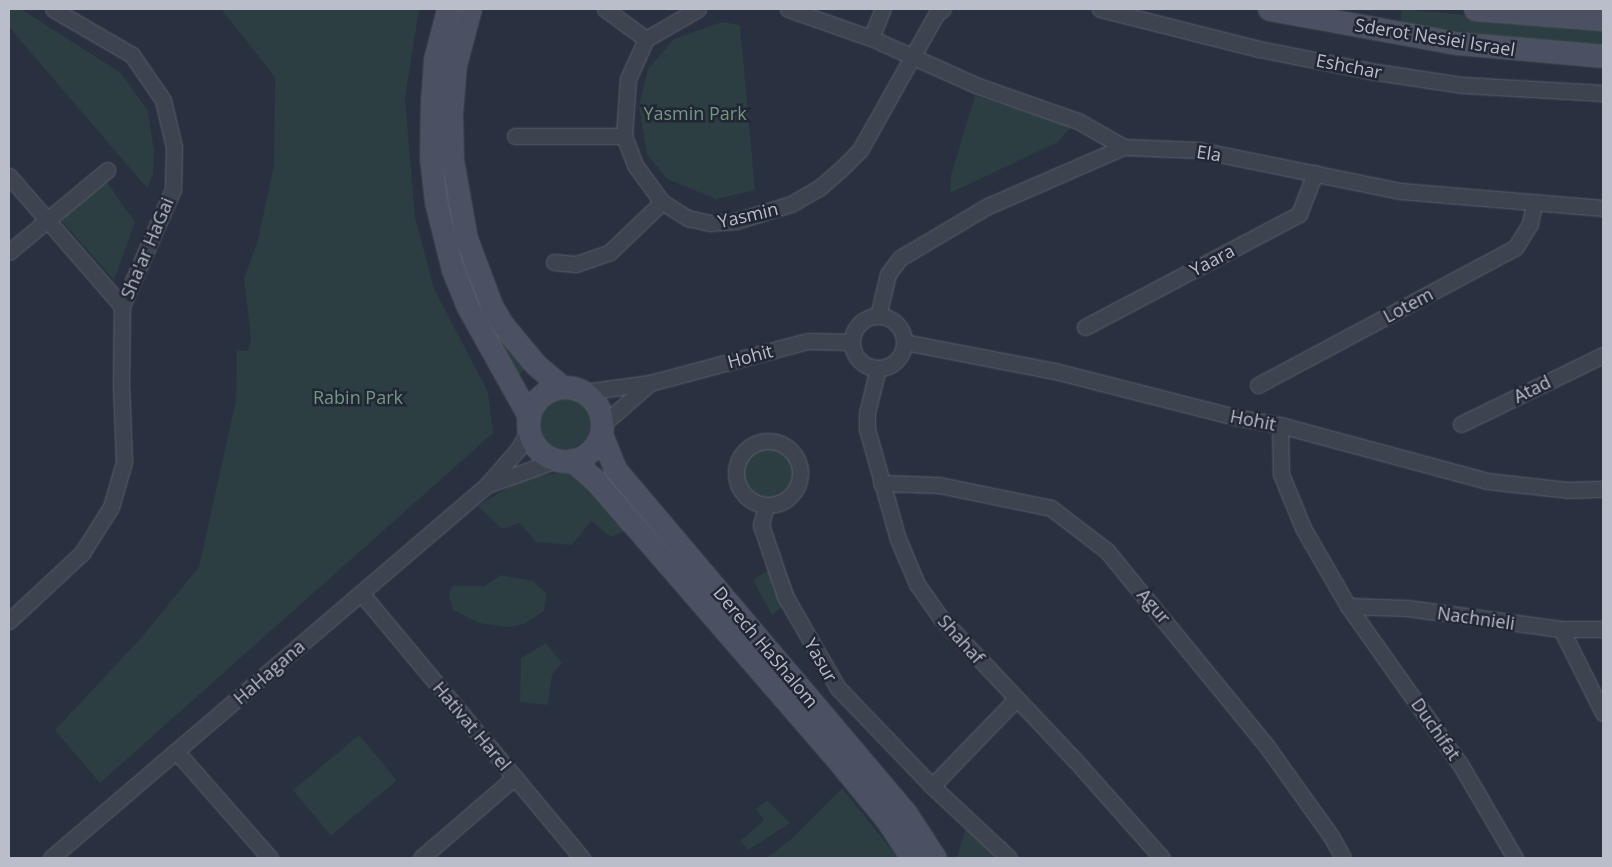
<!DOCTYPE html>
<style>
body{margin:0}
#map{position:relative;width:1612px;height:867px;overflow:hidden;background:#29303f;font-family:"Open Sans",sans-serif}
div>[style]{position:absolute}
.green>*{inset:0;background:#2c3e41;transform-origin:0 0}
.round{border-radius:50%}
.roads{filter:drop-shadow(0 0 1px #5b606d) drop-shadow(0 0 1px #5b606d)}
.street>*{height:15px;margin:-7.5px;padding:0 7.5px;transform-origin:7.5px;border-radius:7.5px;background:#3d434f}
.street>.ring{margin:-7.5px;padding:0;box-sizing:content-box;background:none;border:15px solid #3d434f;border-radius:50%}
.secondary>*{height:21px;margin:-10.5px;padding:0 10.5px;transform-origin:10.5px;border-radius:10.5px;background:#4b5162}
.secondary>.ring{margin:-10.5px;padding:0;box-sizing:content-box;background:none;border:21px solid #4b5162;border-radius:50%}
span{translate:-50% -50%;white-space:nowrap;text-align:center;line-height:1.15;-webkit-text-stroke:5px #222735;paint-order:stroke}
.street-label{font-size:18px;color:#babeca}
.park-label{font-size:18px;color:#739880}
.frame{position:absolute;inset:0;border:10px solid #babeca;pointer-events:none}
</style>
<div id="map">
<div class="green">
<div style="clip-path:polygon(9px 9px,21px 9px,121px 73px,148px 111px,154px 152px,153px 174px,147px 188px,9px 27px)"></div>
<div style="clip-path:polygon(221px 9px,419px 9px,405px 98px,415px 217px,434px 289px,488px 392px,493px 433px,100px 783px,55px 730px,141px 638px,199px 567px,236px 400px,237px 350px,248px 351px,251px 339px,244px 278px,257px 244px,274px 165px,275px 77px)"></div>
<div style="clip-path:polygon(456px 9px,463px 9px,446px 174px,527px 368px,516px 377px,478px 306px,458px 255px,440px 174px)"></div>
<div style="clip-path:polygon(1402px 9px,1603px 28px,1603px 47px,1400px 24px)"></div>
<div style="clip-path:polygon(722px 22px,740px 25px,755px 190px,716px 199px,667px 179px,647px 154px,639px 106px,648px 69px,674px 39px)"></div>
<div style="clip-path:polygon(975px 96px,1072px 126px,1058px 142px,950px 193px,951px 175px)"></div>
<div style="clip-path:polygon(106px 181px,135px 222px,114px 280px,61px 220px)"></div>
<div class="round" style="left:537px;top:395px;width:54px;height:54px"></div>
<div style="clip-path:polygon(772px 447px,790px 458px,796px 479px,785px 494px,772px 499px,756px 497px,743px 487px,740px 476px,743px 458px,753px 450px)"></div>
<div style="clip-path:polygon(571px 472px,610px 505px,627px 530px,611px 537px,591px 521px,572px 545px,536px 542px,520px 523px,502px 529px,478px 506px,525px 477px)"></div>
<div style="clip-path:polygon(782px 561px,796px 596px,772px 615px,753px 580px)"></div>
<div style="clip-path:polygon(500px 575px,533px 581px,547px 594px,544px 611px,525px 624px,506px 627px,479px 623px,453px 610px,449px 596px,452px 586px,485px 586px)"></div>
<div style="clip-path:polygon(546px 643px,562px 663px,552px 675px,548px 705px,520px 702px,521px 658px)"></div>
<div style="left:359px;top:735px;width:59px;height:86px;rotate:50deg"></div>
<div style="clip-path:polygon(842px 788px,898px 858px,767px 858px,791px 839px)"></div>
<div style="clip-path:polygon(767px 800px,790px 823px,748px 850px,740px 841px,764px 820px,756px 809px)"></div>
<div style="clip-path:polygon(965px 830px,1008px 842px,992px 858px,957px 858px)"></div>
</div>
<div class="roads">
<div class="street">
<div style="left:605px;top:9px;width:51px;rotate:36.2deg"></div>
<div style="left:698px;top:9px;width:60px;rotate:150deg"></div>
<div style="left:646px;top:39px;width:44px;rotate:114.2deg"></div>
<div style="left:628px;top:79px;width:57px;rotate:94deg"></div>
<div style="left:624px;top:136px;width:31px;rotate:69deg"></div>
<div style="left:635px;top:165px;width:46px;rotate:53.9deg"></div>
<div style="left:662px;top:202px;width:31px;rotate:32deg"></div>
<div style="left:688px;top:218px;width:22px;rotate:13deg"></div>
<div style="left:709px;top:223px;width:27px;rotate:-4deg"></div>
<div style="left:736px;top:221px;width:58px;rotate:-17.2deg"></div>
<div style="left:791px;top:204px;width:32px;rotate:-30deg"></div>
<div style="left:819px;top:188px;width:30px;rotate:-41deg"></div>
<div style="left:842px;top:168px;width:25px;rotate:-45deg"></div>
<div style="left:860px;top:150px;width:157px;rotate:-60.7deg"></div>
<div style="left:937px;top:13px;width:7px;rotate:-34deg"></div>
<div style="left:788px;top:9px;width:88px;rotate:19.3deg"></div>
<div style="left:871px;top:38px;width:117px;rotate:24.2deg"></div>
<div style="left:978px;top:86px;width:106px;rotate:19.3deg"></div>
<div style="left:1078px;top:121px;width:53px;rotate:29.5deg"></div>
<div style="left:1100px;top:9px;width:164px;rotate:14.1deg"></div>
<div style="left:1259px;top:49px;width:113px;rotate:11.2deg"></div>
<div style="left:1370px;top:71px;width:94px;rotate:8.6deg"></div>
<div style="left:1463px;top:85px;width:140px;rotate:3.3deg"></div>
<div style="left:871px;top:38px;width:31px;rotate:-68deg"></div>
<div style="left:515px;top:136px;width:109px"></div>
<div style="left:9px;top:176px;width:172px;rotate:49deg"></div>
<div style="left:9px;top:252px;width:128px;rotate:-39.9deg"></div>
<div style="left:554px;top:262px;width:22px;rotate:5deg"></div>
<div style="left:576px;top:264px;width:36px;rotate:-19deg"></div>
<div style="left:610px;top:252px;width:72px;rotate:-43.9deg"></div>
<div style="left:878px;top:316px;width:43px;rotate:-76.6deg"></div>
<div style="left:888px;top:274px;width:20px;rotate:-53deg"></div>
<div style="left:900px;top:258px;width:102px;rotate:-30.6deg"></div>
<div style="left:988px;top:206px;width:148px;rotate:-23.5deg"></div>
<div style="left:1124px;top:147px;width:75px;rotate:2.3deg"></div>
<div style="left:1199px;top:150px;width:206px;rotate:11.5deg"></div>
<div style="left:1401px;top:191px;width:203px;rotate:4.8deg"></div>
<div class="ring" style="left:852px;top:316px;width:37px;height:37px"></div>
<div style="left:1085px;top:327px;width:242px;rotate:-27.8deg"></div>
<div style="left:1299px;top:214px;width:44px;rotate:-68.7deg"></div>
<div style="left:904px;top:342px;width:154px;rotate:10.9deg"></div>
<div style="left:1055px;top:371px;width:186px;rotate:14.3deg"></div>
<div style="left:1235px;top:417px;width:46px;rotate:10.1deg"></div>
<div style="left:1280px;top:425px;width:214px;rotate:15.1deg"></div>
<div style="left:1487px;top:481px;width:81px;rotate:6.3deg"></div>
<div style="left:1568px;top:490px;width:35px;rotate:-2deg"></div>
<div style="left:878px;top:368px;width:46px;rotate:103.7deg"></div>
<div style="left:867px;top:413px;width:16px;rotate:90deg"></div>
<div style="left:867px;top:429px;width:114px;rotate:74.3deg"></div>
<div style="left:898px;top:539px;width:49px;rotate:67.1deg"></div>
<div style="left:917px;top:584px;width:40px;rotate:55.1deg"></div>
<div style="left:940px;top:617px;width:195px;rotate:46.7deg"></div>
<div style="left:1074px;top:759px;width:132px;rotate:48.4deg"></div>
<div style="left:1258px;top:385px;width:291px;rotate:-28.1deg"></div>
<div style="left:1515px;top:248px;width:28px;rotate:-58deg"></div>
<div style="left:1530px;top:224px;width:20px;rotate:-79deg"></div>
<div style="left:584px;top:392px;width:67px;rotate:-7.8deg"></div>
<div style="left:650px;top:383px;width:163px;rotate:-14.9deg"></div>
<div style="left:808px;top:341px;width:44px;rotate:1.3deg"></div>
<div style="left:1461px;top:424px;width:158px;rotate:-25.9deg"></div>
<div style="left:602px;top:425px;width:64px;rotate:-41.2deg"></div>
<div style="left:1280px;top:425px;width:49px;rotate:88.8deg"></div>
<div style="left:1281px;top:474px;width:58px;rotate:67.8deg"></div>
<div style="left:1303px;top:528px;width:90px;rotate:60deg"></div>
<div style="left:1348px;top:606px;width:194px;rotate:54.7deg"></div>
<div style="left:1460px;top:764px;width:109px;rotate:59.7deg"></div>
<div class="ring" style="left:736px;top:441px;width:49px;height:49px"></div>
<div style="left:881px;top:483px;width:58px;rotate:2deg"></div>
<div style="left:939px;top:485px;width:114px;rotate:11.6deg"></div>
<div style="left:1051px;top:508px;width:71px;rotate:37.5deg"></div>
<div style="left:1107px;top:551px;width:254px;rotate:50.7deg"></div>
<div style="left:1268px;top:748px;width:108px;rotate:54.4deg"></div>
<div style="left:1331px;top:836px;width:25px;rotate:61deg"></div>
<div style="left:487px;top:485px;width:74px;rotate:-19.7deg"></div>
<div style="left:766px;top:505px;width:21px;rotate:104deg"></div>
<div style="left:761px;top:525px;width:75px;rotate:71.3deg"></div>
<div style="left:785px;top:596px;width:106px;rotate:60.1deg"></div>
<div style="left:838px;top:688px;width:136px;rotate:46.2deg"></div>
<div style="left:932px;top:786px;width:121px;rotate:-46deg"></div>
<div style="left:361px;top:593px;width:345px;rotate:50.2deg"></div>
<div style="left:1348px;top:606px;width:59px;rotate:1.9deg"></div>
<div style="left:1407px;top:608px;width:155px;rotate:7.8deg"></div>
<div style="left:1561px;top:629px;width:42px"></div>
<div style="left:9px;top:621px;width:100px;rotate:-43deg"></div>
<div style="left:82px;top:553px;width:54px;rotate:-57.8deg"></div>
<div style="left:111px;top:507px;width:47px;rotate:-73.9deg"></div>
<div style="left:124px;top:462px;width:79px;rotate:-92.2deg"></div>
<div style="left:121px;top:383px;width:77px;rotate:-89.3deg"></div>
<div style="left:122px;top:306px;width:128px;rotate:-66.4deg"></div>
<div style="left:173px;top:189px;width:42px;rotate:-88.6deg"></div>
<div style="left:174px;top:147px;width:48px;rotate:-103.2deg"></div>
<div style="left:163px;top:100px;width:55px;rotate:-124.6deg"></div>
<div style="left:132px;top:55px;width:91px;rotate:-149.8deg"></div>
<div style="left:1561px;top:629px;width:94px;rotate:63.4deg"></div>
<div style="left:176px;top:751px;width:142px;rotate:48.7deg"></div>
<div style="left:932px;top:786px;width:105px;rotate:43.1deg"></div>
<div style="left:51px;top:858px;width:574px;rotate:-40.55deg"></div>
<div style="left:487px;top:485px;width:49px;rotate:-49.1deg"></div>
<div style="left:519px;top:448px;width:21px;rotate:-62deg"></div>
<div style="left:421px;top:858px;width:124px;rotate:-40.8deg"></div>
</div>
<div class="secondary">
<div style="left:448px;top:9px;width:52px;rotate:104.6deg"></div>
<div style="left:435px;top:59px;width:39px;rotate:94deg"></div>
<div style="left:432px;top:98px;width:60px;rotate:91deg"></div>
<div style="left:431px;top:158px;width:44px;rotate:83.5deg"></div>
<div style="left:436px;top:202px;width:70px;rotate:76deg"></div>
<div style="left:453px;top:270px;width:40px;rotate:68deg"></div>
<div style="left:468px;top:307px;width:125px;rotate:60.8deg"></div>
<div style="left:470px;top:9px;width:58px;rotate:105deg"></div>
<div style="left:455px;top:65px;width:49px;rotate:94.7deg"></div>
<div style="left:451px;top:114px;width:45px;rotate:88.7deg"></div>
<div style="left:452px;top:159px;width:80px;rotate:80deg"></div>
<div style="left:466px;top:238px;width:72px;rotate:69.5deg"></div>
<div style="left:491px;top:305px;width:22px;rotate:60deg"></div>
<div style="left:502px;top:324px;width:53px;rotate:50.3deg"></div>
<div style="left:536px;top:365px;width:34px;rotate:40deg"></div>
<div style="left:1269px;top:9px;width:191px;rotate:10.3deg"></div>
<div style="left:1457px;top:43px;width:147px;rotate:5.1deg"></div>
<div style="left:1475px;top:9px;width:128px;rotate:4.5deg"></div>
<div class="ring" style="left:528px;top:387px;width:53px;height:53px"></div>
<div style="left:601px;top:434px;width:38px;rotate:68deg"></div>
<div style="left:615px;top:469px;width:449px;rotate:49.8deg"></div>
<div style="left:905px;top:812px;width:55px;rotate:56.9deg"></div>
<div style="left:572px;top:460px;width:33px;rotate:41deg"></div>
<div style="left:597px;top:482px;width:367px;rotate:49.1deg"></div>
<div style="left:837px;top:759px;width:79px;rotate:50.7deg"></div>
<div style="left:887px;top:820px;width:45px;rotate:56.7deg"></div>
</div>
</div>
<div class="street-label">
<span style="left:1435px;top:37px;rotate:9deg">Sderot Nesiei Israel</span>
<span style="left:1349px;top:66px;rotate:11deg">Eshchar</span>
<span style="left:1209px;top:153px;rotate:9deg">Ela</span>
<span style="left:748px;top:215px;rotate:-13deg">Yasmin</span>
<span style="left:147px;top:248px;rotate:-67deg">Sha'ar HaGai</span>
<span style="left:1212px;top:260px;rotate:-28deg">Yaara</span>
<span style="left:1408px;top:305px;rotate:-28deg">Lotem</span>
<span style="left:750px;top:356px;rotate:-15deg">Hohit</span>
<span style="left:1532px;top:389px;rotate:-26deg">Atad</span>
<span style="left:1253px;top:420px;rotate:11deg">Hohit</span>
<span style="left:1154px;top:606px;rotate:49deg">Agur</span>
<span style="left:1476px;top:618px;rotate:8deg">Nachnieli</span>
<span style="left:961px;top:639px;rotate:48deg">Shahaf</span>
<span style="left:766px;top:647px;rotate:50deg">Derech HaShalom</span>
<span style="left:821px;top:660px;rotate:60deg">Yasur</span>
<span style="left:269px;top:672px;rotate:-41deg">HaHagana</span>
<span style="left:472px;top:726px;rotate:50deg">Hativat Harel</span>
<span style="left:1436px;top:729px;rotate:55deg">Duchifat</span>
</div>
<div class="park-label">
<span style="left:695px;top:113px">Yasmin Park</span>
<span style="left:358px;top:397px">Rabin Park</span>
</div>
<div class="frame"></div>
</div>
